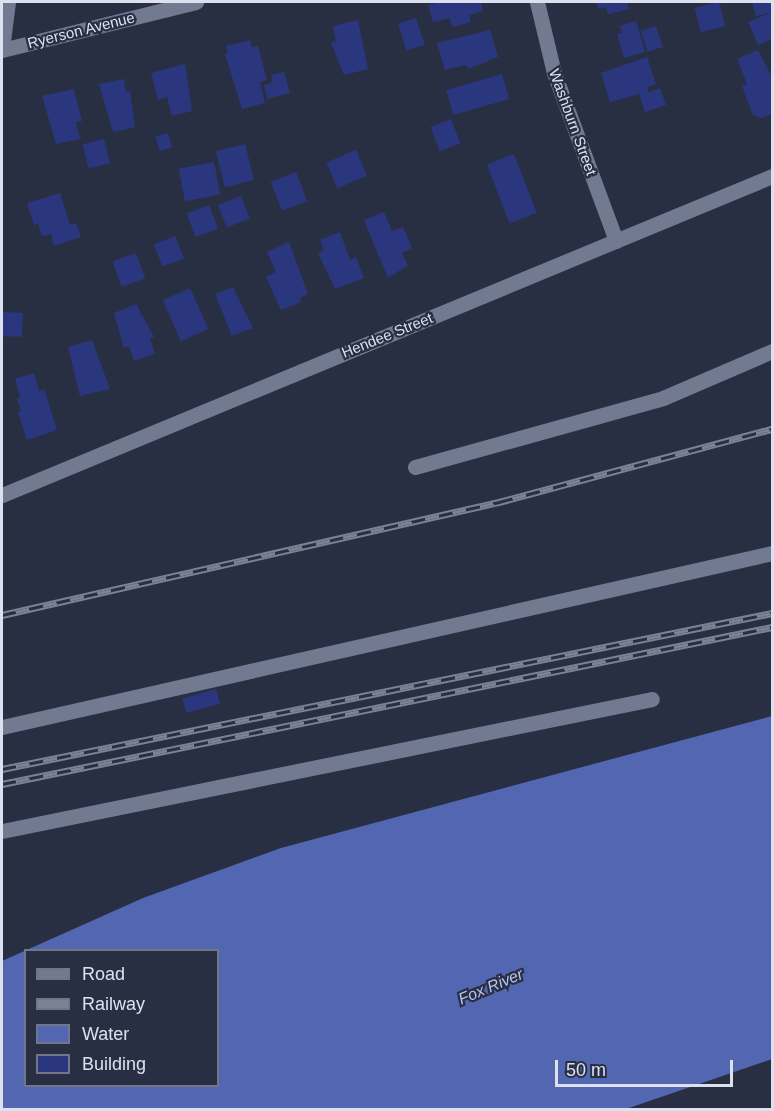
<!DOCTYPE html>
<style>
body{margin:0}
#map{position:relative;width:774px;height:1111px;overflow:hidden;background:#292f43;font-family:Helvetica,sans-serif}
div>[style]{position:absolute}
.water>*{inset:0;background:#5266b1}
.building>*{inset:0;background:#2a377e;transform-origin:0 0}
.minor>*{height:15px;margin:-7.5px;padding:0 7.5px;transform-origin:7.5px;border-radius:7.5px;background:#727a92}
.rail>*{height:7px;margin-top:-3.5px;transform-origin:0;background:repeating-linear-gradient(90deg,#292f43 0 14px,#7c8193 0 28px);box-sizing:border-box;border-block:2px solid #7c8193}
span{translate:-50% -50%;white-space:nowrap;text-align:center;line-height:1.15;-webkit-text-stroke:4.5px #292f43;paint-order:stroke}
.street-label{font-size:15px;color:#dde1ef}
.water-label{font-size:16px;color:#b7c4ed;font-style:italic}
.frame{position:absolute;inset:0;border:3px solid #dde1ef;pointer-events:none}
.legend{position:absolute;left:24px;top:949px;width:195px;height:138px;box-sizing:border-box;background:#292f43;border:2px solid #717688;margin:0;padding:8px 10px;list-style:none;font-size:18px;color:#dde1ef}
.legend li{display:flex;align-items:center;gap:12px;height:30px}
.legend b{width:30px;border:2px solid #717688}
.scale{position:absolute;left:555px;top:1060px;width:178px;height:27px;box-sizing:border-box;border:3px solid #dde1ef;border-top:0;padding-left:8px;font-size:18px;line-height:21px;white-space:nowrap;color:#dde1ef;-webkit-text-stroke:4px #292f43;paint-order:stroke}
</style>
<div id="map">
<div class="water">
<div style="clip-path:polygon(evenodd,772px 716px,772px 1059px,626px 1109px,2px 1109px,2px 961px,143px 898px,281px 848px,772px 716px,26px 950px,218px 950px,218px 1086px,26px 1086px,26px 950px)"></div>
</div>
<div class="building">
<div style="clip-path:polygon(441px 2px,481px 2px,483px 11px,469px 15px,471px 22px,452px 27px,450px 18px,433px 22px,428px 5px)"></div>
<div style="clip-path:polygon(596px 2px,627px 2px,629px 9px,608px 14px,606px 7px,598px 9px)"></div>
<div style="left:719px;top:2px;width:25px;height:25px;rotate:76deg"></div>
<div style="clip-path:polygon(752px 2px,772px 2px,772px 12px,756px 16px)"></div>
<div style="clip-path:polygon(772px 12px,772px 39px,758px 45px,748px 22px)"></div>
<div style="left:416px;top:18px;width:28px;height:19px;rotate:72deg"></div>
<div style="clip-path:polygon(358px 20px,368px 69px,344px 75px,331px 43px,336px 41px,333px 26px)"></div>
<div style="clip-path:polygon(636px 21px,645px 52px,624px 58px,617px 34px,622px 33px,620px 26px)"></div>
<div style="left:656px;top:26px;width:22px;height:16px;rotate:72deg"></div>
<div style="clip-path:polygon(490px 30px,498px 57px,468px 69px,466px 65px,445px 70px,437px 43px)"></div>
<div style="clip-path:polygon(250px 40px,252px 47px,258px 46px,267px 80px,260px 82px,265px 103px,242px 109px,225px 54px,228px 53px,226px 46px)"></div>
<div style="clip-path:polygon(758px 50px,772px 77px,772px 114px,761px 118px,753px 115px,742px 86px,747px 84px,737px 59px)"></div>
<div style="clip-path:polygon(647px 57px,656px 84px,647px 87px,649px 92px,660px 88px,666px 105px,645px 112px,639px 94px,610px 102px,601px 73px)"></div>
<div style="clip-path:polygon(185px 64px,192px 111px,172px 116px,167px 97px,158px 100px,151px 73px)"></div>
<div style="clip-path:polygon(284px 72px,290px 93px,267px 99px,264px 85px,273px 82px,271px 75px)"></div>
<div style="left:502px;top:74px;width:26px;height:58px;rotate:74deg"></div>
<div style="clip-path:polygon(124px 79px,126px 92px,130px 91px,135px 127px,113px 132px,99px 84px)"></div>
<div style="clip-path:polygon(74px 89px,82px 121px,76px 122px,80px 139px,56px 144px,42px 96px)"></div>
<div style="left:451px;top:119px;width:26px;height:22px;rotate:69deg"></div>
<div style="left:168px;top:133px;width:15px;height:13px;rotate:74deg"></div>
<div style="left:104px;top:139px;width:25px;height:22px;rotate:76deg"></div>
<div style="left:245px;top:144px;width:37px;height:30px;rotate:76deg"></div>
<div style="left:356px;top:150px;width:28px;height:32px;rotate:67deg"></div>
<div style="left:514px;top:154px;width:63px;height:29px;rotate:69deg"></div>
<div style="left:214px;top:162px;width:33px;height:36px;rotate:79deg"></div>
<div style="left:296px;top:172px;width:31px;height:27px;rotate:69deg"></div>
<div style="clip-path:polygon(60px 193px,70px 225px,76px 223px,81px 237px,54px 246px,51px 234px,42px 236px,38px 224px,34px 225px,27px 203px)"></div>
<div style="left:241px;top:196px;width:24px;height:25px;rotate:68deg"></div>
<div style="left:209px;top:205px;width:25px;height:24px;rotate:69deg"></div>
<div style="clip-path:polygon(384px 212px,392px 231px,403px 227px,412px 248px,402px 253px,408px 265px,388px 278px,364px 220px)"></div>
<div style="clip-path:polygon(340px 232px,350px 260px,356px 257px,364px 278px,335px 289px,318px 253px,324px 250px,320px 240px)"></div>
<div style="left:175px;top:236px;width:24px;height:23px;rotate:68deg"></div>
<div style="clip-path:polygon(289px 242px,308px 294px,300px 298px,301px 302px,281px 310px,266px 277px,276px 272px,267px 252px)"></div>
<div style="left:136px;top:253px;width:27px;height:25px;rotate:70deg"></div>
<div style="clip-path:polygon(233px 287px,253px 328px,232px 336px,215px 294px)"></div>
<div style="left:190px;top:288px;width:45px;height:30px;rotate:66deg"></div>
<div style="clip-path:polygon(136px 304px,154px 337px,150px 339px,155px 353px,134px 361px,129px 346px,124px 348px,114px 313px)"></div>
<div style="left:2px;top:312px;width:21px;height:24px;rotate:3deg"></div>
<div style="clip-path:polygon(92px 340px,110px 389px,80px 396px,68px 347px)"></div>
<div style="clip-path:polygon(34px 373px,39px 391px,44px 389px,57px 430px,27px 440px,18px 412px,21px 411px,17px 399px,20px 397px,15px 379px)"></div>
<div style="left:216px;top:689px;width:15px;height:35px;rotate:74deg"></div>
</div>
<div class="minor">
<div style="left:537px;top:2px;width:73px;rotate:76.5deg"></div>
<div style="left:554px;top:73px;width:179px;rotate:69.7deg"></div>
<div style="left:2px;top:49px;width:47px;rotate:-82.7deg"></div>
<div style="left:2px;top:50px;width:200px;rotate:-13.9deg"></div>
<div style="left:415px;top:467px;width:257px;rotate:-15.5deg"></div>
<div style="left:663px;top:398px;width:119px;rotate:-23.3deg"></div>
<div style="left:2px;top:495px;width:833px;rotate:-22.5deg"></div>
<div style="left:2px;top:727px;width:789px;rotate:-12.73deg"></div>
<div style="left:2px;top:831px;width:663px;rotate:-11.48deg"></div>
</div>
<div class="rail">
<div style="left:2px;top:615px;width:510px;rotate:-12.81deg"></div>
<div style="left:499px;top:502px;width:283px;rotate:-15deg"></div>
<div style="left:2px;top:769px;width:786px;rotate:-11.45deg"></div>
<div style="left:2px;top:784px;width:786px;rotate:-11.52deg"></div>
</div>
<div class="street-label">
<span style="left:81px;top:30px;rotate:-14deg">Ryerson Avenue</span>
<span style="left:573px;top:122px;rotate:70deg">Washburn Street</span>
<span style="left:387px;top:335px;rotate:-22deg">Hendee Street</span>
</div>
<div class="water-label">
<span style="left:491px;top:987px;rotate:-23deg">Fox River</span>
</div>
<div class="frame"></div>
<ul class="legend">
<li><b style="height:8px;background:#727a92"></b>Road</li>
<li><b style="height:8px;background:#7c8193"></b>Railway</li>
<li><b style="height:16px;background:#5266b1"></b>Water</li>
<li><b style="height:16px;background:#2a377e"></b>Building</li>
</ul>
<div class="scale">50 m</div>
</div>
